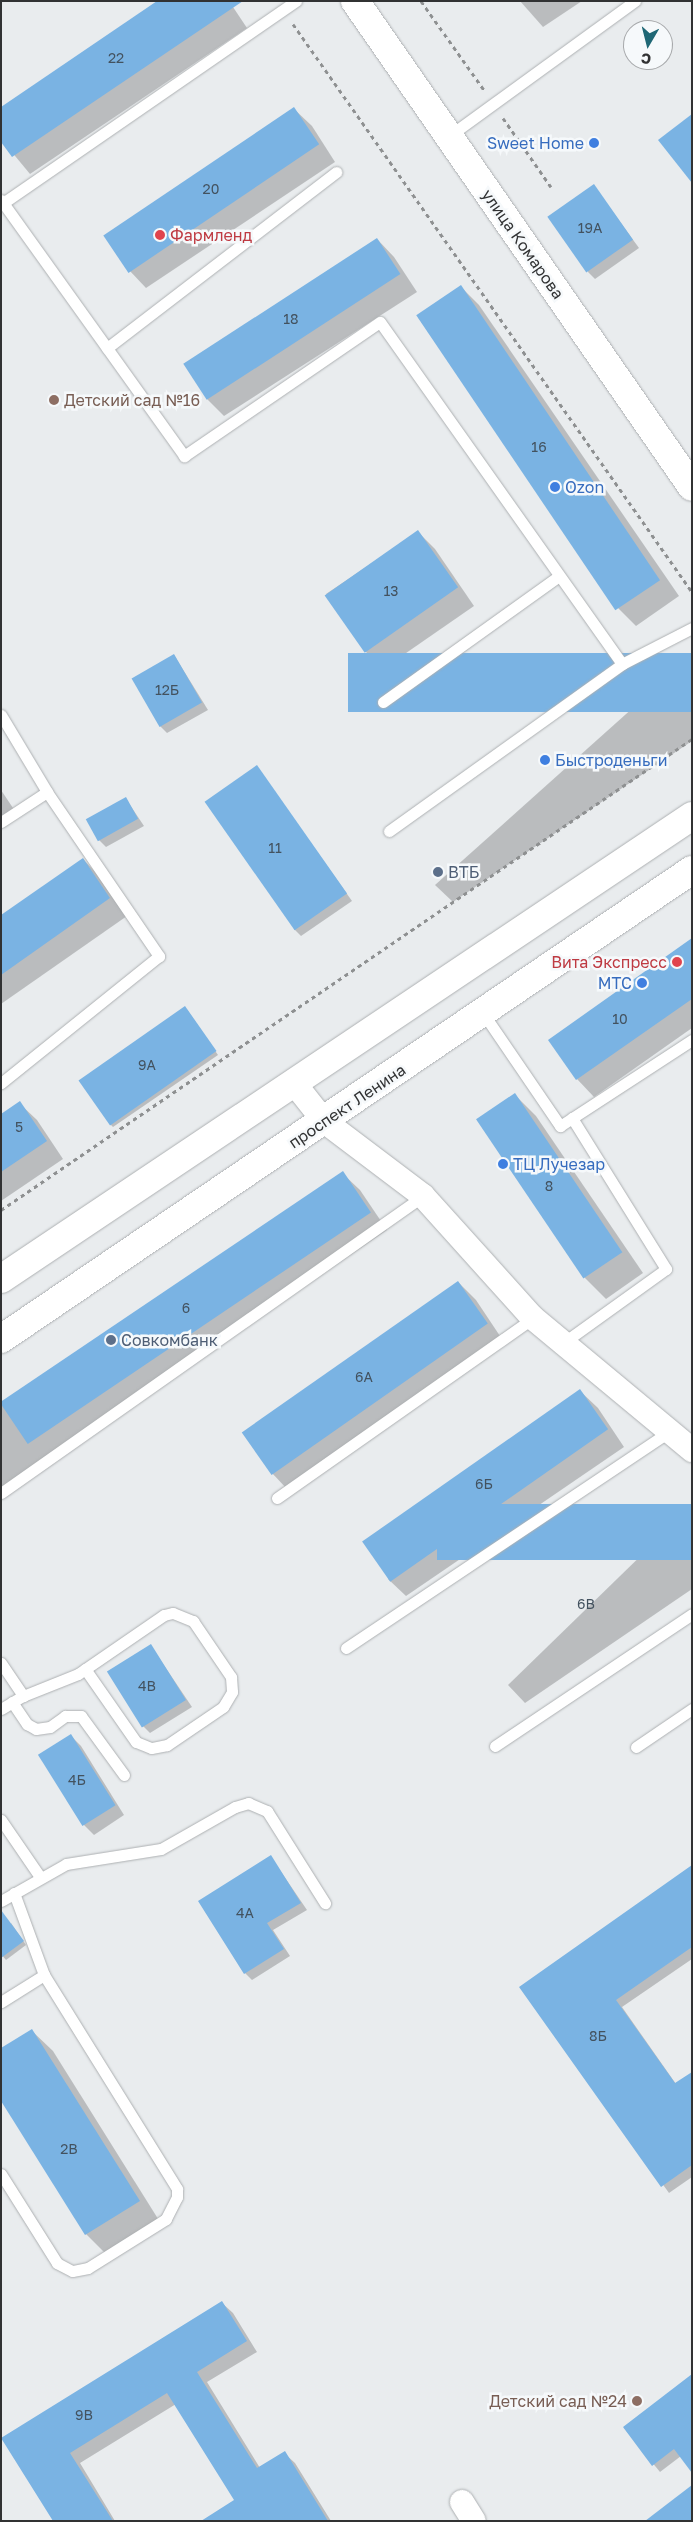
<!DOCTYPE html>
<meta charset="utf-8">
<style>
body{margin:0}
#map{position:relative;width:693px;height:2522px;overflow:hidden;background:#e9ecee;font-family:"Golos Text",sans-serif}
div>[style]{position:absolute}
.shadow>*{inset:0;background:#0003}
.building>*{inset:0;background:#7ab3e3;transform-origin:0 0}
.path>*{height:3px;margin-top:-1.5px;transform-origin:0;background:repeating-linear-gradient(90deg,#8e9091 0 4px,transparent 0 8px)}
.roads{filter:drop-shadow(0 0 1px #adb0b2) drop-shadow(0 0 1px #adb0b2)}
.service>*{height:11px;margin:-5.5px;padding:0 5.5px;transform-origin:5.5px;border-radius:5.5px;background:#fff}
.minor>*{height:24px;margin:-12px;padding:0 12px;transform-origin:12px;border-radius:12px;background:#fff}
.tertiary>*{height:28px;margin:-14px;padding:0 14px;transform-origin:14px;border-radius:14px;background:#fff}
.dots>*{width:14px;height:14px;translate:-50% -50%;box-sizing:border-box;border:2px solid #f6f9fb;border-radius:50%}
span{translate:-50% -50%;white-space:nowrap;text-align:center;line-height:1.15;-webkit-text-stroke:5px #f6f9fb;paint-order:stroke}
.number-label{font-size:14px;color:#43525f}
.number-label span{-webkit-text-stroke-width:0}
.shop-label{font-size:16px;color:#366cbe}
.right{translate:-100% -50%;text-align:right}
.left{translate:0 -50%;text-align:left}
.health-label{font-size:16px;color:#be3a42}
.street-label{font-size:16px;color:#313233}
.education-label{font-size:16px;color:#785e54}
.service-label{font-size:16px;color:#4e5e75}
.frame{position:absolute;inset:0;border:2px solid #313233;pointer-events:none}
.north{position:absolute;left:623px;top:20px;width:50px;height:50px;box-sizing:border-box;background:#f6f9fb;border:1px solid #a7a9ab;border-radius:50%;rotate:188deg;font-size:14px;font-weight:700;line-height:20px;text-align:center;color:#313233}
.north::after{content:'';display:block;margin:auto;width:18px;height:22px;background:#1f6775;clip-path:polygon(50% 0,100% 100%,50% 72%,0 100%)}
</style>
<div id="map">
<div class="shadow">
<div style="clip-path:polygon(229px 1px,247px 28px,30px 174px,1px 139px)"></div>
<div style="clip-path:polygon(520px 1px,582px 1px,543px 27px)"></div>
<div style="clip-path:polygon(294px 109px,312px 126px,335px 162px,146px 288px,129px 270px)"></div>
<div style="clip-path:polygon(594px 186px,639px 248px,595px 279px,588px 272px)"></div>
<div style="clip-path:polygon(377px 239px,394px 257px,417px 292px,224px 416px,207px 399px)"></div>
<div style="clip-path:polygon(461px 287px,479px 305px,679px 596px,636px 626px,618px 608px,418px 317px)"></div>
<div style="clip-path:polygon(418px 532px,435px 549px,474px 606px,383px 669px,365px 651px,326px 594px)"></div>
<div style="clip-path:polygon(174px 655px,208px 710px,167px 733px,160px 726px)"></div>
<div style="clip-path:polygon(692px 655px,692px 741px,453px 902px,435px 885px)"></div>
<div style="clip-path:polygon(257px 767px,352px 901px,301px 936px,294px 929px)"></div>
<div style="clip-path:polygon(1px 790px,15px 811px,1px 820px)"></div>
<div style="clip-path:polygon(126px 799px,144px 826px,106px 847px,99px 840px)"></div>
<div style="clip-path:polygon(83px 859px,100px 877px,127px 916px,1px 1004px,1px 917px)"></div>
<div style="clip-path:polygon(692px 940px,692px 1028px,594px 1097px,577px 1079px)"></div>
<div style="clip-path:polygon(188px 1011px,218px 1055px,113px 1127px,110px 1124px)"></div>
<div style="clip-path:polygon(515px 1095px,536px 1116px,643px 1273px,606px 1299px,585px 1278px)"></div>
<div style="clip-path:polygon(19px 1103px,37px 1120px,63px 1159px,1px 1201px,1px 1115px)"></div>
<div style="clip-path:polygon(342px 1173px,360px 1190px,387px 1230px,1px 1494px,1px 1405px)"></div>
<div style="clip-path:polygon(458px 1282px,476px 1300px,504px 1342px,288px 1490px,271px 1472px)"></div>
<div style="clip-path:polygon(580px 1391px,598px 1408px,624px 1447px,406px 1596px,388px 1579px)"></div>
<div style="clip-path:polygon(692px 1506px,692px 1589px,525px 1703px,508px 1685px)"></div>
<div style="clip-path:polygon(151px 1646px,192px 1707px,150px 1733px,143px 1726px)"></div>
<div style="clip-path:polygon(71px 1736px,81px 1746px,124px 1815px,94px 1835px,83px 1824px,40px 1755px)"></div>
<div style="clip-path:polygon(271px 1857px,307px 1910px,273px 1930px,290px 1956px,252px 1980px,245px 1973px)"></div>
<div style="clip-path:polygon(692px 1867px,692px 1959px,622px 2007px,676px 2084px,692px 2073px,692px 2177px,669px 2193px,521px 1987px)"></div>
<div style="clip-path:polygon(11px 1923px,26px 1945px,6px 1960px,1px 1954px)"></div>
<div style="clip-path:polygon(32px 2031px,53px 2051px,160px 2222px,107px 2255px,86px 2234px)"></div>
<div style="clip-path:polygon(222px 2303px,233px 2313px,257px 2352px,207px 2382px,260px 2468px,284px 2453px,295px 2463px,331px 2521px,203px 2521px,236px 2501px,176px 2404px,80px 2463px,115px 2521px,54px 2521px,3px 2438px)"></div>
<div style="clip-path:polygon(692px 2376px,681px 2456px,660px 2472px,624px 2428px)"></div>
</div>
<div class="building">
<div style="clip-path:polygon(157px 1px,243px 1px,12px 157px,1px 142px,1px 107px)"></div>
<div style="left:294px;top:107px;width:45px;height:230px;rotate:56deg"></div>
<div style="clip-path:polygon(692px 114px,692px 183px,658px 140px)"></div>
<div style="left:594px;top:184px;width:68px;height:57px;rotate:55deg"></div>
<div style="left:377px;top:238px;width:43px;height:231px;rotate:57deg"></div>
<div style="left:461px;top:285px;width:356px;height:54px;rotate:56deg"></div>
<div style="left:418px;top:530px;width:70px;height:114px;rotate:55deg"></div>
<div style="left:692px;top:653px;width:59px;height:344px;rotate:90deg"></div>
<div style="left:174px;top:654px;width:56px;height:49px;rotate:60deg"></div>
<div style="left:257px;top:765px;width:157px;height:64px;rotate:55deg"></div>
<div style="left:126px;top:797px;width:25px;height:46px;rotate:61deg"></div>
<div style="clip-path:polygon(83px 858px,110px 898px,1px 975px,1px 915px)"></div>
<div style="clip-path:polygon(692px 938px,692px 999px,576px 1080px,548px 1040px)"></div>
<div style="left:185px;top:1006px;width:55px;height:130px;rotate:55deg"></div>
<div style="left:515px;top:1093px;width:192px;height:47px;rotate:56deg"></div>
<div style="clip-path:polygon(20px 1101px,47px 1141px,1px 1172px,1px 1114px)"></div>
<div style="left:343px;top:1171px;width:50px;height:414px;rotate:56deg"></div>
<div style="left:458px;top:1281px;width:52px;height:264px;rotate:55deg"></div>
<div style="left:580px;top:1389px;width:49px;height:266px;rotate:55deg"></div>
<div style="left:692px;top:1504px;width:56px;height:255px;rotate:90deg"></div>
<div style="left:151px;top:1644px;width:66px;height:52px;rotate:58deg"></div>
<div style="left:71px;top:1734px;width:84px;height:39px;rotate:58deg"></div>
<div style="clip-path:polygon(271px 1855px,301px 1903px,267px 1923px,284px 1949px,244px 1974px,198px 1901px)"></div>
<div style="clip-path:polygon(692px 1865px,692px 1947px,616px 2000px,675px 2083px,692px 2072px,692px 2165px,661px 2187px,519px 1987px)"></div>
<div style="clip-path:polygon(1px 1910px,24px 1941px,1px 1958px)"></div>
<div style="clip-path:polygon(32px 2029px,140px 2201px,85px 2235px,1px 2101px,1px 2048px)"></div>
<div style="clip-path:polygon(222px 2301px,247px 2341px,197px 2372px,257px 2468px,285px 2451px,328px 2521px,201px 2521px,234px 2500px,167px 2393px,70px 2453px,113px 2521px,53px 2521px,1px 2438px)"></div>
<div style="clip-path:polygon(692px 2374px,692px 2473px,674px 2449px,652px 2466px,623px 2427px)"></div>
<div style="clip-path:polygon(692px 2485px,692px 2521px,645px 2521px)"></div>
</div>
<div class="path">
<div style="left:421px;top:1px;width:109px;rotate:54.7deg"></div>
<div style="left:293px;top:24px;width:694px;rotate:54.91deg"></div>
<div style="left:503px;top:118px;width:84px;rotate:55.2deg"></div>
<div style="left:1px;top:1210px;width:836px;rotate:-34.28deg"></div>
</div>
<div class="roads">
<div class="service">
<div style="left:449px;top:136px;width:230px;rotate:-36deg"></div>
<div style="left:1px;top:200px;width:315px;rotate:54.4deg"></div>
<div style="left:184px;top:456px;width:237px;rotate:-34.4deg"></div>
<div style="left:380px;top:322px;width:419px;rotate:54.7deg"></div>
<div style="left:622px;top:664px;width:79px;rotate:-27.2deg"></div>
<div style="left:3px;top:203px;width:356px;rotate:-34.6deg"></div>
<div style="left:107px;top:348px;width:289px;rotate:-37.5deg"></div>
<div style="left:383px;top:702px;width:216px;rotate:-35.6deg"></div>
<div style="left:1px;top:715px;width:90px;rotate:59.1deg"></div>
<div style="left:47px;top:792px;width:199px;rotate:55.7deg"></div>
<div style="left:159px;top:956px;width:203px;rotate:141.2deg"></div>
<div style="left:1px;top:822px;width:55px;rotate:-33.1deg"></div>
<div style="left:389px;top:831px;width:287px;rotate:-35.6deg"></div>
<div style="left:483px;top:1013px;width:137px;rotate:55.7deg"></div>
<div style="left:560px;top:1126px;width:158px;rotate:-33.1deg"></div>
<div style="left:563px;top:1343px;width:127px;rotate:-35.7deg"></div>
<div style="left:666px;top:1269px;width:178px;rotate:-121.9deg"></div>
<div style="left:1px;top:1493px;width:516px;rotate:-35.14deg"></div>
<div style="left:277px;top:1498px;width:313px;rotate:-35.1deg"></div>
<div style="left:346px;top:1648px;width:389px;rotate:-33.8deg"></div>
<div style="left:1px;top:1663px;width:40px;rotate:56deg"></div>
<div style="left:12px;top:1702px;width:27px;rotate:56deg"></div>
<div style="left:27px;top:1724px;width:10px;rotate:29deg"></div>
<div style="left:36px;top:1729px;width:14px;rotate:-8deg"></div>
<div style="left:50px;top:1727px;width:19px;rotate:-36deg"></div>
<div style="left:65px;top:1716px;width:16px"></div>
<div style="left:81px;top:1716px;width:73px;rotate:53.9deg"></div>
<div style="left:1px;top:1709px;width:26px;rotate:-31deg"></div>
<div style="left:23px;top:1696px;width:59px;rotate:-21.8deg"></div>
<div style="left:78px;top:1674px;width:104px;rotate:-34.5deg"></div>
<div style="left:164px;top:1615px;width:9px;rotate:-13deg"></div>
<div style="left:173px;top:1613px;width:22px;rotate:22deg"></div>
<div style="left:193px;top:1621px;width:68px;rotate:55.8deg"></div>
<div style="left:231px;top:1677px;width:15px;rotate:86deg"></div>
<div style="left:232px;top:1692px;width:17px;rotate:121deg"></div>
<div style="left:223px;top:1707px;width:68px;rotate:145.8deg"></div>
<div style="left:167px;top:1745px;width:16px;rotate:169deg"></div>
<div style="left:151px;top:1748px;width:16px;rotate:-158deg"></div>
<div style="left:136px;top:1742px;width:89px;rotate:-124.9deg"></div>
<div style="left:495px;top:1746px;width:237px;rotate:-33.8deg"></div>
<div style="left:636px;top:1747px;width:68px;rotate:-34.2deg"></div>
<div style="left:1px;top:1820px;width:69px;rotate:55.6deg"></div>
<div style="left:14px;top:1893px;width:87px;rotate:69.9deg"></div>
<div style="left:1px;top:1901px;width:75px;rotate:-29.6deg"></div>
<div style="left:66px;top:1864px;width:96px;rotate:-9deg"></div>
<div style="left:161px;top:1849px;width:85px;rotate:-29.6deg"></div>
<div style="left:235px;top:1807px;width:14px;rotate:-17deg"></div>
<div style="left:248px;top:1803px;width:21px;rotate:23deg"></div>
<div style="left:267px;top:1811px;width:109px;rotate:57.8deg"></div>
<div style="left:1px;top:2002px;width:51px;rotate:-32.1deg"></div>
<div style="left:44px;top:1975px;width:252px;rotate:58.1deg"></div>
<div style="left:177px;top:2189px;width:8px;rotate:90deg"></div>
<div style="left:177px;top:2197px;width:25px;rotate:117deg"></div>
<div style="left:166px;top:2219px;width:92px;rotate:147.9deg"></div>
<div style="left:88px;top:2268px;width:16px;rotate:169deg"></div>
<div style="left:72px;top:2271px;width:17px;rotate:-152deg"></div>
<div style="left:57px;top:2263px;width:105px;rotate:-122.2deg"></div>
</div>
<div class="minor">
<div style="left:294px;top:1083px;width:48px;rotate:51.7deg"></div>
<div style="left:324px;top:1121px;width:124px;rotate:37.1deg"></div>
<div style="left:423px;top:1196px;width:164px;rotate:48deg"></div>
<div style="left:533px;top:1318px;width:207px;rotate:39.7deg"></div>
<div style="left:462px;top:2502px;width:22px;rotate:58deg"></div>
</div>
<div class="tertiary">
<div style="left:355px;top:1px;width:591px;rotate:55.26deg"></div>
<div style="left:1px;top:1279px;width:832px;rotate:-33.82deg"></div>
<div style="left:1px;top:1339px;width:835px;rotate:-34.17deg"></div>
</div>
</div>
<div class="dots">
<div style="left:594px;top:143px;background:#3f7fe0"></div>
<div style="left:160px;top:235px;background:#e0444e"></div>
<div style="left:54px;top:400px;background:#8d6e63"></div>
<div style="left:555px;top:487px;background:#3f7fe0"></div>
<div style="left:545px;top:760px;background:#3f7fe0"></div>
<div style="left:438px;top:872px;background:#5c6f8a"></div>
<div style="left:677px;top:962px;background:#e0444e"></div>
<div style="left:642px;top:983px;background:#3f7fe0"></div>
<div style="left:503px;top:1164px;background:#3f7fe0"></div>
<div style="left:111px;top:1340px;background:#5c6f8a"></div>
<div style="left:637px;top:2401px;background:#8d6e63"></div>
</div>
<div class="number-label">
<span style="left:116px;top:58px">22</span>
<span style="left:211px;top:189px">20</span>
<span style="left:590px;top:228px">19А</span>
<span style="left:291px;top:319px">18</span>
<span style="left:539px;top:447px">16</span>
<span style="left:391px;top:591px">13</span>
<span style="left:167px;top:690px">12Б</span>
<span style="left:275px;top:848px">11</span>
<span style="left:620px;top:1019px">10</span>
<span style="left:147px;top:1065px">9А</span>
<span style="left:19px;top:1127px">5</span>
<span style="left:549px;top:1186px">8</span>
<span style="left:186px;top:1308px">6</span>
<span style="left:364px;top:1377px">6А</span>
<span style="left:484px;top:1484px">6Б</span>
<span style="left:586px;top:1604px">6В</span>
<span style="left:147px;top:1686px">4В</span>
<span style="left:77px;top:1780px">4Б</span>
<span style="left:245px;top:1913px">4А</span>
<span style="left:598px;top:2036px">8Б</span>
<span style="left:69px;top:2149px">2В</span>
<span style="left:84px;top:2415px">9В</span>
</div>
<div class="shop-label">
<span class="right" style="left:584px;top:143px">Sweet Home</span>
<span class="left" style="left:565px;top:487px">Ozon</span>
<span class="left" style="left:555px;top:760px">Быстроденьги</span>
<span class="right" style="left:632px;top:983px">МТС</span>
<span class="left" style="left:513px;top:1164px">ТЦ Лучезар</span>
</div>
<div class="health-label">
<span class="left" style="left:170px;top:235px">Фармленд</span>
<span class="right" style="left:667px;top:962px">Вита Экспресс</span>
</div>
<div class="street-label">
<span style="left:523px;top:244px;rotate:55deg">улица Комарова</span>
<span style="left:347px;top:1106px;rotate:-34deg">проспект Ленина</span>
</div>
<div class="education-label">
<span class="left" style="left:64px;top:400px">Детский сад №16</span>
<span class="right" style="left:627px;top:2401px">Детский сад №24</span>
</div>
<div class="service-label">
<span class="left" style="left:448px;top:872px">ВТБ</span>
<span class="left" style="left:121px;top:1340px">Совкомбанк</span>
</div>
<div class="frame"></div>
<div class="north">С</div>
</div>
